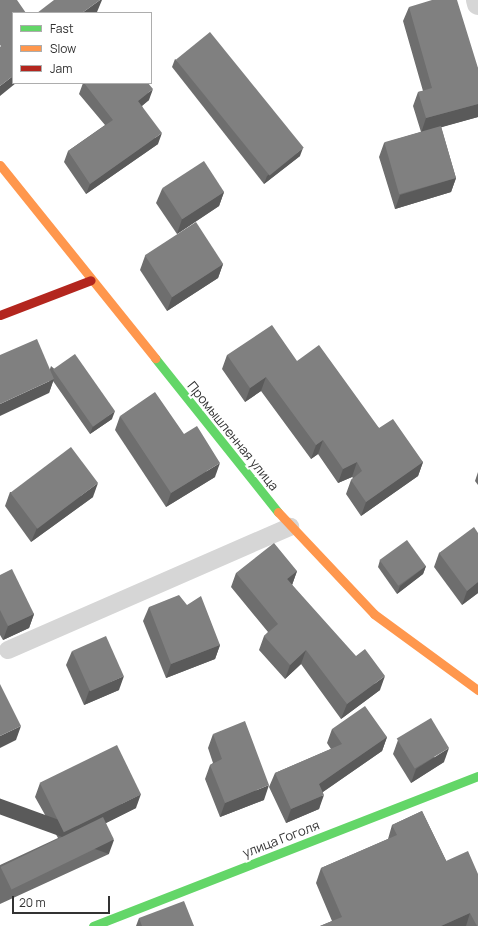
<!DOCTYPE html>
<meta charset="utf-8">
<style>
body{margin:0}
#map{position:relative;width:478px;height:926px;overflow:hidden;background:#fff;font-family:Manrope,sans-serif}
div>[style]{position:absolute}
.lane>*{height:18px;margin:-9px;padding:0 9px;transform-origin:9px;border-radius:9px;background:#d6d6d6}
.street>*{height:22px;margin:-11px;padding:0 11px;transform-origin:11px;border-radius:11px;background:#d6d6d6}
.fast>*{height:9px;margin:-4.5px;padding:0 4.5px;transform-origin:4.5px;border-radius:4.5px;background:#63d668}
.slow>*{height:9px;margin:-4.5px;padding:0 4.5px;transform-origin:4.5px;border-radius:4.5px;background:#ff974d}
.jam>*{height:9px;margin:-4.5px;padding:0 4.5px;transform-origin:4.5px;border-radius:4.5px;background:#b3261e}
.wall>*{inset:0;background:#6e6e6e}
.shaded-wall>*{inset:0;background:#5a5a5a;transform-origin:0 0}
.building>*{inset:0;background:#808080;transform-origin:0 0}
span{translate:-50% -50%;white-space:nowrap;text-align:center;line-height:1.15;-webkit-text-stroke:4px #fff;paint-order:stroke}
.street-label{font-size:13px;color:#323232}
.legend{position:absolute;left:12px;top:12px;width:140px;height:72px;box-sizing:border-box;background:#fff;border:1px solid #adadad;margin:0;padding:5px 7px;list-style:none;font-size:12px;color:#323232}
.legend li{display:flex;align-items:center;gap:8px;height:20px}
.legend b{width:20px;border:1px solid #adadad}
.scale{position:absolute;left:12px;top:896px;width:98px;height:18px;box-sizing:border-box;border:2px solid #323232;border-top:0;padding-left:5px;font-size:12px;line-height:14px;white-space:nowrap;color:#323232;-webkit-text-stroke:3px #fff;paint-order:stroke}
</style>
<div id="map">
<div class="lane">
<div style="left:8px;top:650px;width:308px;rotate:-23.6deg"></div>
</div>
<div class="street">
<div style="left:477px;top:0;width:4px;rotate:76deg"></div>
</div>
<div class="fast">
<div style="left:155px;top:358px;width:197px;rotate:51.4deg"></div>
<div style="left:93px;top:926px;width:413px;rotate:-21.3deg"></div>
</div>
<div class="slow">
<div style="left:0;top:165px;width:248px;rotate:51.2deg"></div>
<div style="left:278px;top:512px;width:140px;rotate:46.7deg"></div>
<div style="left:374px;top:614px;width:129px;rotate:36.2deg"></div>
</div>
<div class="jam">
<div style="left:0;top:315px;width:97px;rotate:-21deg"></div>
</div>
<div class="wall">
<div style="clip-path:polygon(409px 7px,478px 68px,478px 117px,441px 127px,456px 178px,451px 192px,395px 209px,379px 157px,384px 143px,421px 132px,413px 106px,418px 92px,423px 91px,403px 21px)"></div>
<div style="clip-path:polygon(175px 59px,300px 156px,264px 184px,172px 67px)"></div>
<div style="clip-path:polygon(83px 83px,148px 83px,149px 100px,142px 106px,158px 144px,86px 194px,64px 162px,68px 151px,105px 125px,79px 94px)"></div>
<div style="clip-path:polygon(162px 189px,224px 192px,219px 206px,177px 234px,156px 203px)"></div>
<div style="clip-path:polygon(145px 256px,223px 264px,218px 278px,167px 311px,140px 270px)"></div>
<div style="clip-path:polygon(227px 355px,297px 361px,379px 428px,423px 462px,418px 476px,361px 516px,346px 494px,351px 480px,353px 478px,352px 477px,338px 483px,318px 454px,311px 459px,261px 391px,245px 402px,222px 369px)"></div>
<div style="clip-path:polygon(51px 366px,112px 419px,90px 434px,53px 381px,49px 393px,50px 369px)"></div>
<div style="clip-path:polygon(120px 416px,215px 477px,166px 507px,115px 430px)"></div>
<div style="clip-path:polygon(478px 472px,478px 485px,475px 481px)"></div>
<div style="clip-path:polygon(10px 492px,93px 497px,31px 542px,5px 506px)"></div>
<div style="clip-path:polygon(478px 533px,478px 593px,462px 605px,434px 567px,439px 553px)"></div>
<div style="clip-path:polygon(380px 560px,426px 566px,423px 574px,397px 594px,378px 567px)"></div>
<div style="clip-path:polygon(297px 571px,292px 585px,380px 690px,341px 719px,301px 664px,285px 679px,259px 650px,264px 636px,268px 632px,231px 587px,236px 573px)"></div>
<div style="clip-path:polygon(0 575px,34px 614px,29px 628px,3px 640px,0 635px)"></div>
<div style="clip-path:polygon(187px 605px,220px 645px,215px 659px,166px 678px,143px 621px,149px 607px)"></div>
<div style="clip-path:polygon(72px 651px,119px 690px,84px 705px,66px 665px)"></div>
<div style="clip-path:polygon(332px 729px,387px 737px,382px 751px,323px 792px,319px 809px,286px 823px,269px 787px,275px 773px,331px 749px,327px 743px)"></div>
<div style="clip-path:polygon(213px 734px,264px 800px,220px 817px,205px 779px,210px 765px,213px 763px,208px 748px)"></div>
<div style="clip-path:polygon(398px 740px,444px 762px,411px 783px,393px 754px)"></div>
<div style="clip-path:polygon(40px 783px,136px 808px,106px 823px,109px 854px,0 904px,0 865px,58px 838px,35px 797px)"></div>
<div style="clip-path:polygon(422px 811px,478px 926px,320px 926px,332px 921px,316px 883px,321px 868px,388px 839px,392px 825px)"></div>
<div style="clip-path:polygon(139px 918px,194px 926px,136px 926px)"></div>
</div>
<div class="shaded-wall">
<div style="clip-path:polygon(100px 0,102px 0,97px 12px,96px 13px,82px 13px)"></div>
<div style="clip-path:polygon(13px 76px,13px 83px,16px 83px,0 96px,0 86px)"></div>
<div style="clip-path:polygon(153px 89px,149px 100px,134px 112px,138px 101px)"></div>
<div style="clip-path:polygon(478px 104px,478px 117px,421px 133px,426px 118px)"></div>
<div style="clip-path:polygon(162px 133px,158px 144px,86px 194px,90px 184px)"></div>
<div style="clip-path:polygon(303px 148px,300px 156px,264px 184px,267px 176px)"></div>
<div style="clip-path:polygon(456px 178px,451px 192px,395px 209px,400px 195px)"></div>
<div style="clip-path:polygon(224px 192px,219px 206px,177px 234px,182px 219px)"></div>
<div style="clip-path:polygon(223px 264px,218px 278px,167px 311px,172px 297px)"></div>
<div style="clip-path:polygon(266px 377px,261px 391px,245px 402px,250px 388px)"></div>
<div style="clip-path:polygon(54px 379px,49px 393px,0 416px,0 404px)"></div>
<div style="clip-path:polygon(115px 411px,112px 419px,90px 434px,93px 426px)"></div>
<div style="clip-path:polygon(323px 440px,318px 454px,311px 459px,316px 445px)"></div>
<div style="clip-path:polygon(357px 462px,352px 477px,338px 483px,343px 469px)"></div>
<div style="clip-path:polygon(423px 462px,418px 476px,361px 516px,366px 502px)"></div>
<div style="clip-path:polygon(220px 463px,215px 477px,166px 507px,171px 493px)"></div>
<div style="clip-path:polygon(98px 483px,93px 497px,31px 542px,37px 528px)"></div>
<div style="clip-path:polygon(426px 566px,423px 574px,397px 594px,400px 586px)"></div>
<div style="clip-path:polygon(297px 571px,292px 585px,287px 579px)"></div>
<div style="clip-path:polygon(478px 582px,478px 593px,462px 605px,467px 591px)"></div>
<div style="clip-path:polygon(34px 614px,29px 628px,3px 640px,8px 626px)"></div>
<div style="clip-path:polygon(220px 645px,215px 659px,166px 678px,171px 664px)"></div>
<div style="clip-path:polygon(306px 650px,301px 664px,285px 679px,290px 665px)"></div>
<div style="clip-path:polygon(124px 676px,119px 690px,84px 705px,89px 691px)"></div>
<div style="clip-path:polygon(385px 676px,380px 690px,341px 719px,347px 704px)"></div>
<div style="clip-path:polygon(21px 726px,16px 740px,0 748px,0 736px)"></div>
<div style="clip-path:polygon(387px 737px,382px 751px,314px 798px,319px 784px)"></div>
<div style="clip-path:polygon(449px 748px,444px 762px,411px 783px,416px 769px)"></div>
<div style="clip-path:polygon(269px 785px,264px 800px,220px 817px,225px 803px)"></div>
<div style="clip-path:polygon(141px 794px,136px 808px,62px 845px,67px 831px)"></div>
<div style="clip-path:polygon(324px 795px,319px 809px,286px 823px,291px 809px)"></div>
<div style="left:114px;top:840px;width:15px;height:125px;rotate:110deg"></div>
<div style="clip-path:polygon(470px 913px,466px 926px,441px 926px)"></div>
</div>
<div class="building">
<div style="clip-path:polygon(0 0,17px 0,26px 13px,13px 13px,13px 76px,0 86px,0 47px,1px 46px,0 45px)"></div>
<div style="clip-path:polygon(54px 0,100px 0,82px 13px,37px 13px)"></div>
<div style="clip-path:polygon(432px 0,457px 0,478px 68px,478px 104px,426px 118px,418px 92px,432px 88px,409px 7px)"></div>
<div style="left:210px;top:32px;width:149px;height:44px;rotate:51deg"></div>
<div style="clip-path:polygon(84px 83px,148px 83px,153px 89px,138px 101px,162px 133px,90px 184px,68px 151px,113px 120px)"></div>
<div style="left:441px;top:126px;width:54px;height:59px;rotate:74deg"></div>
<div style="left:204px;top:161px;width:37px;height:50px;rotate:57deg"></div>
<div style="left:196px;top:222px;width:50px;height:61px;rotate:57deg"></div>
<div style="clip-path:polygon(272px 325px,297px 361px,319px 345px,379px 428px,393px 419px,423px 462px,366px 502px,351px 480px,362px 471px,357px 462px,343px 469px,323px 440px,316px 445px,266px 377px,250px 388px,227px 355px)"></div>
<div style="clip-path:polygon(37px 339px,54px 379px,0 404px,0 355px)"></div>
<div style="left:75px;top:354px;width:70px;height:27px;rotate:55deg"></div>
<div style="clip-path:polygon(155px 392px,184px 434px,197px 426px,220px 463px,171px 493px,120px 416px)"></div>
<div style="left:71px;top:447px;width:45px;height:76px;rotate:53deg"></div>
<div style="clip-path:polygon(474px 527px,478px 533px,478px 582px,467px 591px,439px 553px)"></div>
<div style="left:407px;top:540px;width:32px;height:34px;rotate:54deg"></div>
<div style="clip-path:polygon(274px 543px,297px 571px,287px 579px,356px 656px,365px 649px,385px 676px,347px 704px,306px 650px,290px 665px,264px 636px,278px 624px,236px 573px)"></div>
<div style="clip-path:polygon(12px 569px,34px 614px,8px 626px,0 610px,0 575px)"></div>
<div style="clip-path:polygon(179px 595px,187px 605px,201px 596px,220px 645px,171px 664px,149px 607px)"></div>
<div style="left:106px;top:636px;width:44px;height:37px;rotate:66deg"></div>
<div style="clip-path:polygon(0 684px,21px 726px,0 736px)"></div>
<div style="clip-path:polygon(365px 706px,387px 737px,319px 784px,324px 795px,291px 809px,275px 773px,342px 744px,332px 729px)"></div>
<div style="left:431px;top:718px;width:35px;height:40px;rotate:59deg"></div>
<div style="clip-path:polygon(245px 721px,269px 785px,225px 803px,210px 765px,222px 759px,213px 734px)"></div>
<div style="left:117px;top:745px;width:55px;height:86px;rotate:64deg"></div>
<div style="clip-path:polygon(422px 811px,446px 861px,468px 851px,478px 874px,478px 926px,477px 926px,470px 913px,441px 926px,320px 926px,342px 917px,321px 868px,397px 835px,392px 825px)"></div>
<div style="left:103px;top:817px;width:25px;height:114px;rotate:64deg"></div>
<div style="clip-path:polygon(184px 901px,194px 926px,142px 926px,139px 918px)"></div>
</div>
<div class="street-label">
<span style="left:233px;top:436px;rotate:51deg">Промышленная улица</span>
<span style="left:281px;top:839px;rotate:-21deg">улица Гоголя</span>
</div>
<ul class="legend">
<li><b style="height:5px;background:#63d668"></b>Fast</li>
<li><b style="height:5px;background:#ff974d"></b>Slow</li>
<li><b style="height:5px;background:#b3261e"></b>Jam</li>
</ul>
<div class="scale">20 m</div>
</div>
